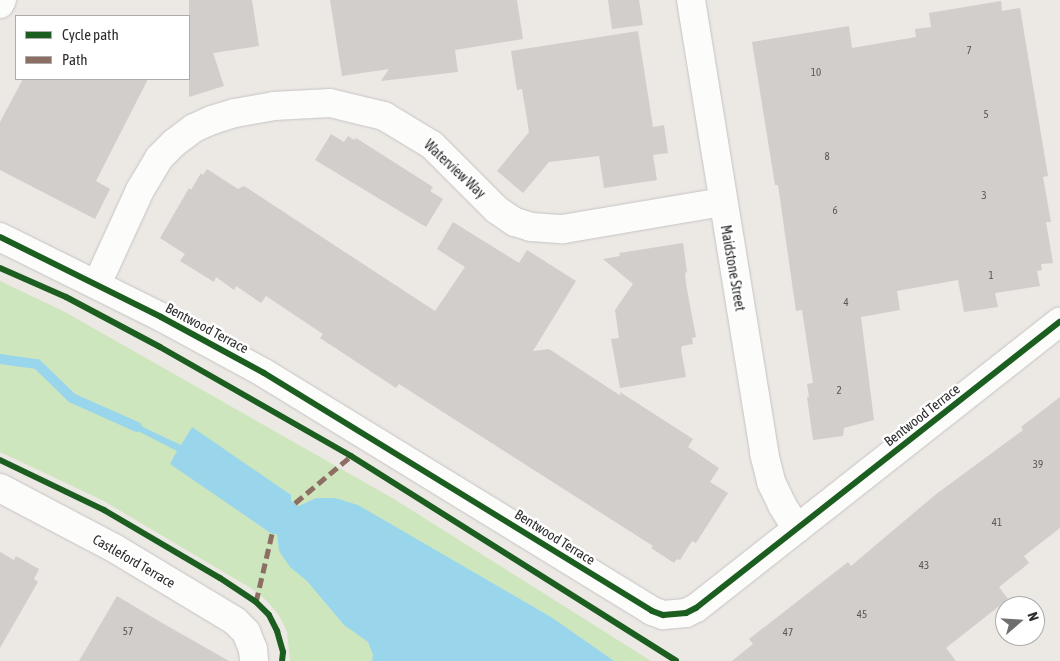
<!DOCTYPE html>
<style>
body{margin:0}
#map{position:relative;width:1060px;height:661px;overflow:hidden;background:#ece8e4;font-family:"Asap Condensed",sans-serif}
div>[style]{position:absolute}
.green>*{inset:0;background:#cee6be}
.water>*{inset:0;background:#99d6ec}
.stream>*{height:10px;margin:-5px;padding:0 5px;transform-origin:5px;border-radius:5px;background:#99d6ec}
.building>*{inset:0;background:#d1cecb}
.roads{filter:drop-shadow(0 0 1px #c5c4c5) drop-shadow(0 0 1px #c5c4c5)}
.street>*{height:28px;margin:-14px;padding:0 14px;transform-origin:14px;border-radius:14px;background:#fcfcfb}
.quiet>*{height:5px;margin-top:-2.5px;transform-origin:0;background:repeating-linear-gradient(90deg,#8d6e63 0 10px,transparent 0 15px)}
.cycleway>*{height:6px;margin:-3px;padding:0 3px;transform-origin:3px;border-radius:3px;background:#1b5e20}
span{translate:-50% -50%;white-space:nowrap;text-align:center;line-height:1.15;-webkit-text-stroke:5px #fff;paint-order:stroke}
.number-label{font-size:11px;color:#585857}
.number-label span{-webkit-text-stroke-width:0}
.street-label{font-size:14px;color:#2e2e2e}
.legend{position:absolute;left:15px;top:15px;width:175px;height:65px;box-sizing:border-box;background:#fff;border:1px solid #ababab;margin:0;padding:6px 9px;list-style:none;font-size:15px;color:#2e2e2e}
.legend li{display:flex;align-items:center;gap:10px;height:25px}
.legend b{width:25px;border:1px solid #ababab}
.north{position:absolute;left:995px;top:596px;width:50px;height:50px;box-sizing:border-box;background:#fff;border:1px solid #ababab;border-radius:50%;rotate:71deg;font-size:14px;font-weight:700;line-height:20px;text-align:center;color:#2e2e2e}
.north::after{content:'';display:block;margin:auto;width:18px;height:22px;background:#706f6e;clip-path:polygon(50% 0,100% 100%,50% 72%,0 100%)}
</style>
<div id="map">
<div class="green">
<div style="clip-path:polygon(0 281px,65px 312px,394px 499px,651px 661px,290px 661px,287px 632px,280px 617px,268px 602px,254px 590px,102px 500px,0 452px)"></div>
</div>
<div class="water">
<div style="clip-path:polygon(126px 419px,181px 445px,192px 427px,291px 495px,291px 501px,299px 506px,316px 498px,335px 498px,358px 505px,551px 617px,614px 661px,372px 661px,373px 655px,368px 642px,344px 625px,307px 581px,290px 567px,279px 551px,277px 534px,272px 534px,170px 464px,177px 451px,124px 424px)"></div>
</div>
<div class="stream">
<div style="left:0;top:359px;width:37px;rotate:8deg"></div>
<div style="left:37px;top:364px;width:49px;rotate:44.2deg"></div>
<div style="left:72px;top:398px;width:71px;rotate:24deg"></div>
</div>
<div class="building">
<div style="clip-path:polygon(189px 0,252px 0,259px 46px,213px 53px,224px 86px,189px 97px)"></div>
<div style="clip-path:polygon(330px 0,517px 0,523px 39px,455px 50px,458px 72px,381px 81px,389px 69px,342px 76px)"></div>
<div style="clip-path:polygon(608px 0,639px 0,643px 25px,612px 29px)"></div>
<div style="clip-path:polygon(1001px 1px,1002px 11px,1020px 8px,1048px 176px,1043px 177px,1051px 222px,1046px 222px,1053px 263px,1041px 264px,1042px 270px,1037px 271px,1040px 286px,995px 293px,998px 307px,964px 312px,958px 280px,897px 291px,900px 310px,861px 317px,874px 420px,844px 428px,843px 436px,813px 440px,807px 397px,809px 397px,807px 384px,813px 383px,802px 310px,796px 311px,778px 185px,775px 185px,752px 42px,849px 26px,852px 48px,916px 37px,915px 29px,931px 27px,929px 13px)"></div>
<div style="clip-path:polygon(638px 31px,653px 127px,664px 125px,668px 153px,653px 155px,657px 180px,604px 188px,599px 156px,549px 162px,523px 193px,497px 171px,529px 132px,522px 89px,517px 90px,511px 51px)"></div>
<div style="clip-path:polygon(23px 79px,148px 79px,96px 181px,110px 189px,95px 219px,0 170px,0 122px)"></div>
<div style="clip-path:polygon(331px 134px,344px 142px,348px 136px,354px 140px,356px 138px,433px 187px,430px 191px,443px 199px,426px 227px,315px 160px)"></div>
<div style="clip-path:polygon(207px 169px,238px 189px,244px 186px,435px 311px,465px 267px,437px 249px,453px 222px,519px 263px,527px 250px,576px 281px,533px 351px,549px 349px,621px 396px,620px 392px,693px 439px,688px 447px,719px 468px,710px 482px,728px 493px,696px 543px,692px 541px,680px 560px,677px 559px,674px 563px,651px 548px,653px 546px,399px 384px,396px 388px,320px 338px,323px 334px,266px 296px,261px 303px,236px 286px,234px 290px,216px 277px,214px 282px,180px 261px,185px 254px,160px 238px,189px 188px,191px 190px,201px 173px,203px 175px)"></div>
<div style="clip-path:polygon(683px 243px,687px 272px,685px 273px,686px 284px,696px 337px,692px 338px,693px 344px,682px 346px,681px 349px,686px 377px,620px 388px,611px 339px,619px 338px,615px 310px,633px 284px,603px 259px,620px 256px,619px 253px)"></div>
<div style="clip-path:polygon(1060px 397px,1060px 528px,1024px 556px,1029px 563px,999px 587px,1008px 599px,946px 648px,956px 661px,732px 661px,753px 644px,749px 639px,848px 562px,851px 566px,935px 495px,1023px 430px,1021px 427px)"></div>
<div style="clip-path:polygon(0 552px,14px 560px,16px 556px,39px 569px,34px 579px,38px 582px,0 648px)"></div>
<div style="clip-path:polygon(117px 596px,157px 620px,229px 661px,79px 661px)"></div>
</div>
<div class="roads">
<div class="street">
<div style="left:691px;top:0;width:459px;rotate:80.8deg"></div>
<div style="left:764px;top:453px;width:30px;rotate:76deg"></div>
<div style="left:771px;top:482px;width:25px;rotate:64deg"></div>
<div style="left:782px;top:505px;width:28px;rotate:58deg"></div>
<div style="left:0;top:4px;width:4px;rotate:-63deg"></div>
<div style="left:0;top:237px;width:180px;rotate:26.4deg"></div>
<div style="left:161px;top:317px;width:117px;rotate:28.5deg"></div>
<div style="left:264px;top:373px;width:455px;rotate:31.5deg"></div>
<div style="left:652px;top:611px;width:12px;rotate:20deg"></div>
<div style="left:663px;top:615px;width:23px;rotate:-5deg"></div>
<div style="left:686px;top:613px;width:11px;rotate:-27deg"></div>
<div style="left:696px;top:608px;width:463px;rotate:-38.2deg"></div>
<div style="left:97px;top:284px;width:103px;rotate:-65.4deg"></div>
<div style="left:140px;top:190px;width:37px;rotate:-59deg"></div>
<div style="left:159px;top:158px;width:21px;rotate:-45deg"></div>
<div style="left:174px;top:143px;width:25px;rotate:-37deg"></div>
<div style="left:194px;top:128px;width:20px;rotate:-24deg"></div>
<div style="left:212px;top:120px;width:24px;rotate:-17deg"></div>
<div style="left:235px;top:113px;width:40px;rotate:-10deg"></div>
<div style="left:274px;top:106px;width:56px;rotate:-3.1deg"></div>
<div style="left:330px;top:103px;width:56px;rotate:13.5deg"></div>
<div style="left:384px;top:116px;width:56px;rotate:31.1deg"></div>
<div style="left:432px;top:145px;width:92px;rotate:45deg"></div>
<div style="left:497px;top:210px;width:22px;rotate:34deg"></div>
<div style="left:515px;top:222px;width:17px;rotate:17deg"></div>
<div style="left:531px;top:227px;width:32px;rotate:4deg"></div>
<div style="left:563px;top:229px;width:161px;rotate:-9.6deg"></div>
<div style="left:0;top:488px;width:129px;rotate:27.8deg"></div>
<div style="left:114px;top:548px;width:141px;rotate:31.1deg"></div>
<div style="left:235px;top:621px;width:16px;rotate:45deg"></div>
<div style="left:246px;top:632px;width:18px;rotate:68deg"></div>
<div style="left:253px;top:649px;width:12px;rotate:85deg"></div>
</div>
</div>
<div class="quiet">
<div style="left:295px;top:503px;width:73px;rotate:-40deg"></div>
<div style="left:256px;top:602px;width:70px;rotate:-76.8deg"></div>
</div>
<div class="cycleway">
<div style="left:0;top:237px;width:180px;rotate:26.4deg"></div>
<div style="left:161px;top:317px;width:117px;rotate:28.5deg"></div>
<div style="left:264px;top:373px;width:455px;rotate:31.5deg"></div>
<div style="left:652px;top:611px;width:12px;rotate:20deg"></div>
<div style="left:663px;top:615px;width:23px;rotate:-5deg"></div>
<div style="left:686px;top:613px;width:11px;rotate:-27deg"></div>
<div style="left:696px;top:608px;width:463px;rotate:-38.2deg"></div>
<div style="left:0;top:268px;width:72px;rotate:23.7deg"></div>
<div style="left:66px;top:297px;width:106px;rotate:28deg"></div>
<div style="left:160px;top:347px;width:220px;rotate:29.7deg"></div>
<div style="left:351px;top:456px;width:384px;rotate:32.2deg"></div>
<div style="left:0;top:460px;width:115px;rotate:25.7deg"></div>
<div style="left:104px;top:510px;width:134px;rotate:30.4deg"></div>
<div style="left:220px;top:578px;width:43px;rotate:33.7deg"></div>
<div style="left:256px;top:602px;width:18px;rotate:45deg"></div>
<div style="left:269px;top:615px;width:18px;rotate:63deg"></div>
<div style="left:277px;top:631px;width:22px;rotate:74deg"></div>
<div style="left:283px;top:652px;width:9px;rotate:96deg"></div>
</div>
<div class="number-label">
<span style="left:969px;top:50px">7</span>
<span style="left:816px;top:72px">10</span>
<span style="left:986px;top:114px">5</span>
<span style="left:827px;top:156px">8</span>
<span style="left:984px;top:195px">3</span>
<span style="left:835px;top:210px">6</span>
<span style="left:991px;top:275px">1</span>
<span style="left:846px;top:302px">4</span>
<span style="left:839px;top:390px">2</span>
<span style="left:1038px;top:464px">39</span>
<span style="left:997px;top:522px">41</span>
<span style="left:924px;top:565px">43</span>
<span style="left:862px;top:614px">45</span>
<span style="left:128px;top:631px">57</span>
<span style="left:788px;top:632px">47</span>
</div>
<div class="street-label">
<span style="left:455px;top:169px;rotate:43deg">Waterview Way</span>
<span style="left:733px;top:268px;rotate:80deg">Maidstone Street</span>
<span style="left:207px;top:328px;rotate:28deg">Bentwood Terrace</span>
<span style="left:922px;top:415px;rotate:-38deg">Bentwood Terrace</span>
<span style="left:555px;top:537px;rotate:32deg">Bentwood Terrace</span>
<span style="left:134px;top:561px;rotate:30deg">Castleford Terrace</span>
</div>
<ul class="legend">
<li><b style="height:6px;background:#1b5e20"></b>Cycle path</li>
<li><b style="height:6px;background:#8d6e63"></b>Path</li>
</ul>
<div class="north">N</div>
</div>
